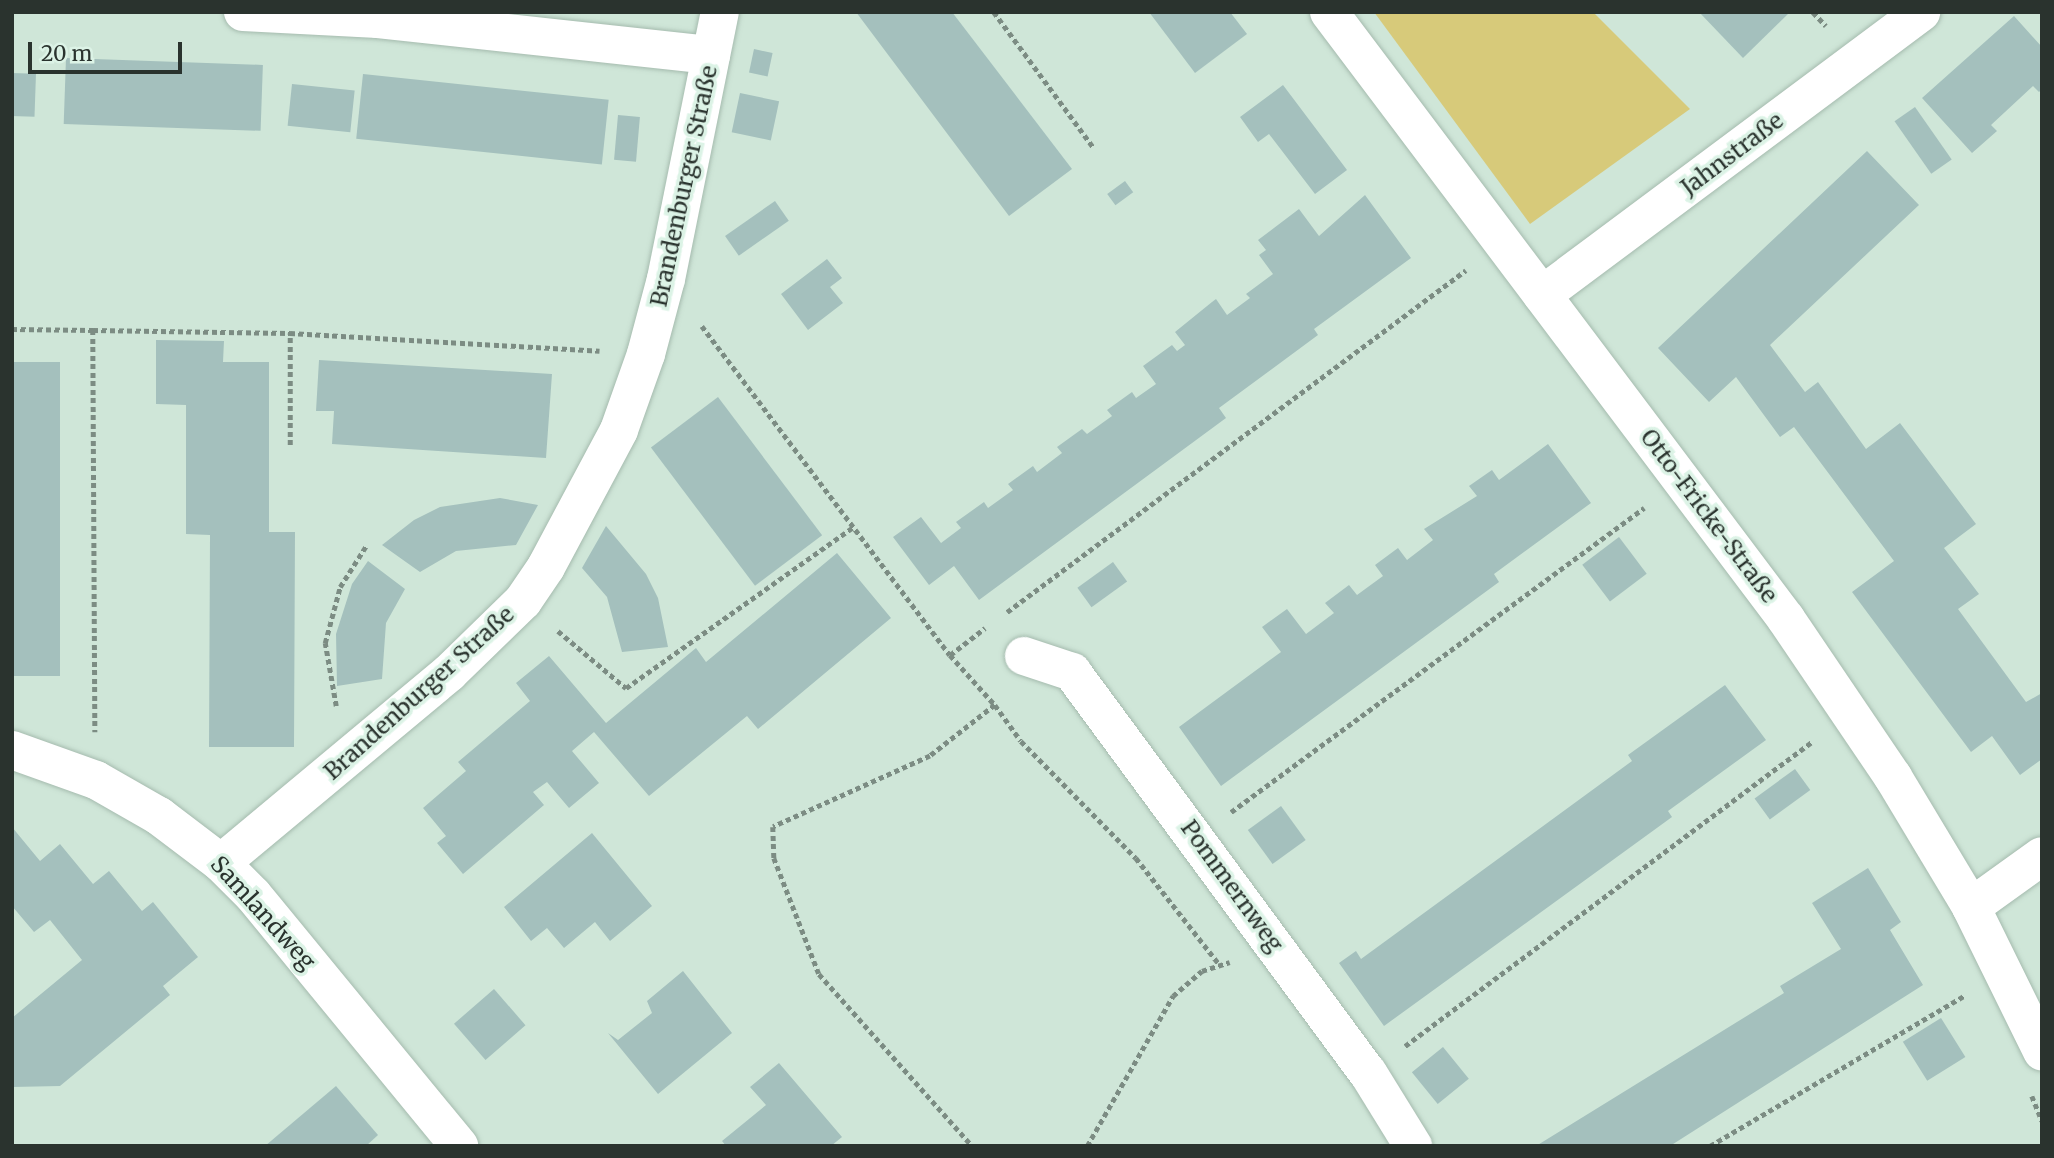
<!DOCTYPE html>
<meta charset="utf-8">
<style>
body{margin:0}
#map{position:relative;width:2054px;height:1158px;overflow:hidden;background:#cfe6d8;font-family:Merriweather,serif}
div>[style]{position:absolute}
.green>*{inset:0;background:#d7ca7a}
.building>*{inset:0;background:#a4c0bd;transform-origin:0 0}
.path>*{height:4.5px;margin-top:-2.25px;transform-origin:0;background:repeating-linear-gradient(90deg,#7c8c83 0 5px,transparent 0 8.5px)}
.roads{filter:drop-shadow(0 0 2px #a5bbae) drop-shadow(0 0 2px #a5bbae)}
.minor>*{height:38px;margin:-19px;padding:0 19px;transform-origin:19px;border-radius:19px;background:#fff}
span{translate:-50% -50%;white-space:nowrap;text-align:center;line-height:1.15;-webkit-text-stroke:7px #dcf3e6;paint-order:stroke}
.street-label{font-size:23px;color:#2a332e}
.frame{position:absolute;inset:0;border:14px solid #2a332e;pointer-events:none}
.scale{position:absolute;left:28px;top:42px;width:154px;height:32px;box-sizing:border-box;border:4px solid #2a332e;border-top:0;padding-left:9px;font-size:21px;line-height:24px;white-space:nowrap;color:#2a332e;-webkit-text-stroke:5px #dcf3e6;paint-order:stroke}
</style>
<div id="map">
<div class="green">
<div style="clip-path:polygon(1374px 12px,1593px 12px,1690px 109px,1530px 224px)"></div>
</div>
<div class="building">
<div style="clip-path:polygon(856px 12px,952px 12px,1072px 169px,1009px 216px)"></div>
<div style="clip-path:polygon(1149px 12px,1230px 12px,1247px 34px,1195px 73px)"></div>
<div style="clip-path:polygon(1699px 12px,1790px 12px,1743px 58px)"></div>
<div style="clip-path:polygon(2014px 16px,2042px 47px,2042px 89px,2039px 92px,2033px 86px,1991px 125px,1997px 131px,1972px 153px,1922px 98px)"></div>
<div style="left:754px;top:49px;width:19px;height:24px;rotate:12deg"></div>
<div style="left:66px;top:58px;width:197px;height:66px;rotate:2deg"></div>
<div style="left:12px;top:73px;width:24px;height:43px;rotate:2deg"></div>
<div style="left:363px;top:74px;width:247px;height:65px;rotate:6deg"></div>
<div style="left:292px;top:84px;width:63px;height:42px;rotate:6deg"></div>
<div style="clip-path:polygon(1283px 85px,1347px 170px,1315px 194px,1269px 134px,1258px 142px,1240px 117px)"></div>
<div style="left:740px;top:93px;width:40px;height:40px;rotate:12deg"></div>
<div style="left:1915px;top:107px;width:64px;height:25px;rotate:55deg"></div>
<div style="left:618px;top:115px;width:22px;height:45px;rotate:5deg"></div>
<div style="clip-path:polygon(1867px 151px,1919px 205px,1770px 345px,1805px 392px,1818px 382px,1866px 449px,1900px 423px,1976px 524px,1944px 548px,1979px 594px,1958px 609px,2026px 702px,2042px 693px,2042px 759px,2020px 775px,1992px 736px,1971px 752px,1852px 592px,1894px 561px,1794px 427px,1780px 437px,1736px 377px,1709px 402px,1658px 348px)"></div>
<div style="left:1125px;top:181px;width:14px;height:22px;rotate:54deg"></div>
<div style="clip-path:polygon(1365px 195px,1411px 258px,1314px 329px,1318px 335px,1219px 408px,1226px 418px,979px 600px,954px 566px,929px 585px,893px 537px,921px 517px,941px 543px,961px 528px,956px 522px,984px 502px,988px 508px,1013px 490px,1008px 484px,1033px 466px,1037px 472px,1062px 453px,1057px 447px,1082px 429px,1087px 434px,1112px 416px,1107px 410px,1132px 392px,1136px 398px,1156px 384px,1143px 366px,1172px 345px,1177px 351px,1185px 345px,1175px 332px,1212px 302px,1216px 299px,1227px 315px,1250px 298px,1246px 294px,1273px 274px,1259px 255px,1266px 250px,1258px 240px,1299px 209px,1319px 236px)"></div>
<div style="left:775px;top:201px;width:24px;height:61px;rotate:55deg"></div>
<div style="clip-path:polygon(827px 259px,842px 278px,830px 287px,843px 303px,808px 330px,781px 294px)"></div>
<div style="clip-path:polygon(156px 340px,224px 341px,223px 362px,269px 362px,269px 532px,295px 532px,294px 747px,209px 747px,210px 535px,186px 534px,186px 405px,156px 404px)"></div>
<div style="clip-path:polygon(319px 360px,552px 374px,546px 458px,332px 444px,334px 411px,316px 411px)"></div>
<div style="left:12px;top:362px;width:48px;height:314px"></div>
<div style="left:718px;top:397px;width:173px;height:84px;rotate:53deg"></div>
<div style="clip-path:polygon(1548px 444px,1591px 503px,1494px 574px,1499px 582px,1221px 786px,1179px 727px,1281px 652px,1262px 627px,1287px 609px,1306px 634px,1334px 613px,1325px 603px,1349px 585px,1357px 595px,1383px 576px,1375px 565px,1398px 548px,1407px 560px,1433px 540px,1424px 529px,1477px 496px,1469px 486px,1492px 470px,1499px 480px)"></div>
<div style="clip-path:polygon(500px 498px,538px 505px,516px 545px,456px 551px,420px 572px,382px 545px,414px 520px,440px 507px)"></div>
<div style="clip-path:polygon(606px 526px,646px 574px,658px 598px,668px 647px,622px 652px,607px 597px,582px 568px)"></div>
<div style="left:1619px;top:537px;width:46px;height:46px;rotate:53deg"></div>
<div style="clip-path:polygon(837px 553px,891px 618px,758px 729px,747px 716px,649px 796px,594px 732px,572px 751px,599px 783px,569px 808px,547px 782px,533px 792px,544px 805px,463px 874px,437px 843px,446px 836px,423px 808px,466px 771px,458px 762px,530px 701px,516px 683px,549px 656px,606px 723px,696px 648px,706px 662px)"></div>
<div style="clip-path:polygon(368px 561px,405px 589px,386px 623px,382px 679px,337px 686px,336px 634px,352px 584px)"></div>
<div style="left:1113px;top:562px;width:24px;height:44px;rotate:54deg"></div>
<div style="clip-path:polygon(1725px 685px,1766px 740px,1668px 811px,1672px 817px,1384px 1026px,1339px 963px,1356px 951px,1361px 959px,1632px 761px,1628px 755px)"></div>
<div style="left:1795px;top:769px;width:26px;height:50px;rotate:54deg"></div>
<div style="left:1281px;top:806px;width:42px;height:41px;rotate:54deg"></div>
<div style="clip-path:polygon(12px 827px,40px 861px,60px 844px,93px 884px,109px 871px,142px 911px,153px 902px,198px 957px,163px 986px,170px 995px,60px 1086px,12px 1087px,12px 1018px,82px 960px,50px 920px,34px 932px,12px 906px)"></div>
<div style="clip-path:polygon(592px 833px,652px 906px,610px 941px,595px 922px,564px 948px,547px 928px,531px 941px,504px 907px)"></div>
<div style="clip-path:polygon(1868px 868px,1901px 922px,1890px 930px,1923px 985px,1670px 1146px,1536px 1146px,1784px 993px,1780px 986px,1841px 949px,1812px 903px)"></div>
<div style="clip-path:polygon(683px 971px,732px 1033px,658px 1094px,608px 1033px,618px 1040px,652px 1013px,647px 1001px)"></div>
<div style="left:494px;top:989px;width:48px;height:53px;rotate:49deg"></div>
<div style="left:1941px;top:1018px;width:46px;height:45px;rotate:58deg"></div>
<div style="left:1443px;top:1047px;width:41px;height:40px;rotate:51deg"></div>
<div style="clip-path:polygon(779px 1063px,842px 1137px,831px 1146px,726px 1146px,722px 1141px,766px 1105px,750px 1087px)"></div>
<div style="clip-path:polygon(336px 1086px,378px 1135px,366px 1146px,265px 1146px)"></div>
</div>
<div class="path">
<div style="left:994px;top:12px;width:167px;rotate:53.7deg"></div>
<div style="left:1813px;top:12px;width:19px;rotate:47deg"></div>
<div style="left:702px;top:326px;width:412px;rotate:53deg"></div>
<div style="left:950px;top:655px;width:44px;rotate:-37.6deg"></div>
<div style="left:12px;top:329px;width:81px;rotate:0.7deg"></div>
<div style="left:93px;top:330px;width:402px;rotate:89.7deg"></div>
<div style="left:93px;top:330px;width:197px;rotate:0.9deg"></div>
<div style="left:290px;top:333px;width:310px;rotate:3.3deg"></div>
<div style="left:290px;top:445px;width:112px;rotate:-90deg"></div>
<div style="left:1007px;top:612px;width:572px;rotate:-36.69deg"></div>
<div style="left:558px;top:631px;width:89px;rotate:40deg"></div>
<div style="left:626px;top:688px;width:278px;rotate:-35.3deg"></div>
<div style="left:950px;top:655px;width:67px;rotate:48deg"></div>
<div style="left:995px;top:705px;width:83px;rotate:141.9deg"></div>
<div style="left:930px;top:756px;width:172px;rotate:155.7deg"></div>
<div style="left:773px;top:827px;width:31px;rotate:88deg"></div>
<div style="left:774px;top:858px;width:124px;rotate:68.8deg"></div>
<div style="left:819px;top:974px;width:230px;rotate:48.3deg"></div>
<div style="left:995px;top:705px;width:44px;rotate:54.2deg"></div>
<div style="left:1021px;top:741px;width:164px;rotate:45.5deg"></div>
<div style="left:1136px;top:858px;width:136px;rotate:51.9deg"></div>
<div style="left:336px;top:706px;width:64px;rotate:-99.9deg"></div>
<div style="left:325px;top:643px;width:58px;rotate:-75deg"></div>
<div style="left:340px;top:587px;width:49px;rotate:-57.6deg"></div>
<div style="left:1231px;top:812px;width:513px;rotate:-36.36deg"></div>
<div style="left:1405px;top:1046px;width:509px;rotate:-36.78deg"></div>
<div style="left:2032px;top:1096px;width:27px;rotate:68deg"></div>
<div style="left:1087px;top:1146px;width:173px;rotate:-60.2deg"></div>
<div style="left:1173px;top:996px;width:38px;rotate:-41deg"></div>
<div style="left:1202px;top:971px;width:29px;rotate:-18deg"></div>
<div style="left:1710px;top:1146px;width:296px;rotate:-30.6deg"></div>
</div>
<div class="roads">
<div class="minor">
<div style="left:243px;top:12px;width:135px;rotate:3deg"></div>
<div style="left:378px;top:19px;width:335px;rotate:6.2deg"></div>
<div style="left:1329px;top:12px;width:760px;rotate:53.02deg"></div>
<div style="left:1786px;top:619px;width:191px;rotate:55.9deg"></div>
<div style="left:1893px;top:777px;width:152px;rotate:59deg"></div>
<div style="left:1971px;top:907px;width:161px;rotate:63.8deg"></div>
<div style="left:1542px;top:295px;width:473px;rotate:-36.7deg"></div>
<div style="left:1024px;top:656px;width:51px;rotate:18.4deg"></div>
<div style="left:1072px;top:672px;width:498px;rotate:53.6deg"></div>
<div style="left:1368px;top:1073px;width:86px;rotate:58.3deg"></div>
<div style="left:12px;top:750px;width:89px;rotate:19.7deg"></div>
<div style="left:96px;top:780px;width:73px;rotate:29.7deg"></div>
<div style="left:159px;top:816px;width:78px;rotate:37.2deg"></div>
<div style="left:221px;top:863px;width:45px;rotate:45deg"></div>
<div style="left:253px;top:895px;width:325px;rotate:50.6deg"></div>
<div style="left:221px;top:863px;width:297px;rotate:-39.8deg"></div>
<div style="left:449px;top:673px;width:103px;rotate:-44.2deg"></div>
<div style="left:523px;top:601px;width:41px;rotate:-55.9deg"></div>
<div style="left:546px;top:567px;width:155px;rotate:-61.9deg"></div>
<div style="left:619px;top:430px;width:81px;rotate:-70.4deg"></div>
<div style="left:646px;top:354px;width:78px;rotate:-75.1deg"></div>
<div style="left:666px;top:279px;width:272px;rotate:-78.6deg"></div>
<div style="left:1971px;top:907px;width:87px;rotate:-35.7deg"></div>
</div>
</div>
<div class="street-label">
<span style="left:1732px;top:154px;rotate:-37deg">Jahnstraße</span>
<span style="left:684px;top:186px;rotate:-78deg">Brandenburger Straße</span>
<span style="left:1709px;top:516px;rotate:53deg">Otto-Fricke-Straße</span>
<span style="left:419px;top:693px;rotate:-42deg">Brandenburger Straße</span>
<span style="left:1232px;top:886px;rotate:54deg">Pommernweg</span>
<span style="left:263px;top:913px;rotate:48deg">Samlandweg</span>
</div>
<div class="frame"></div>
<div class="scale">20 m</div>
</div>
